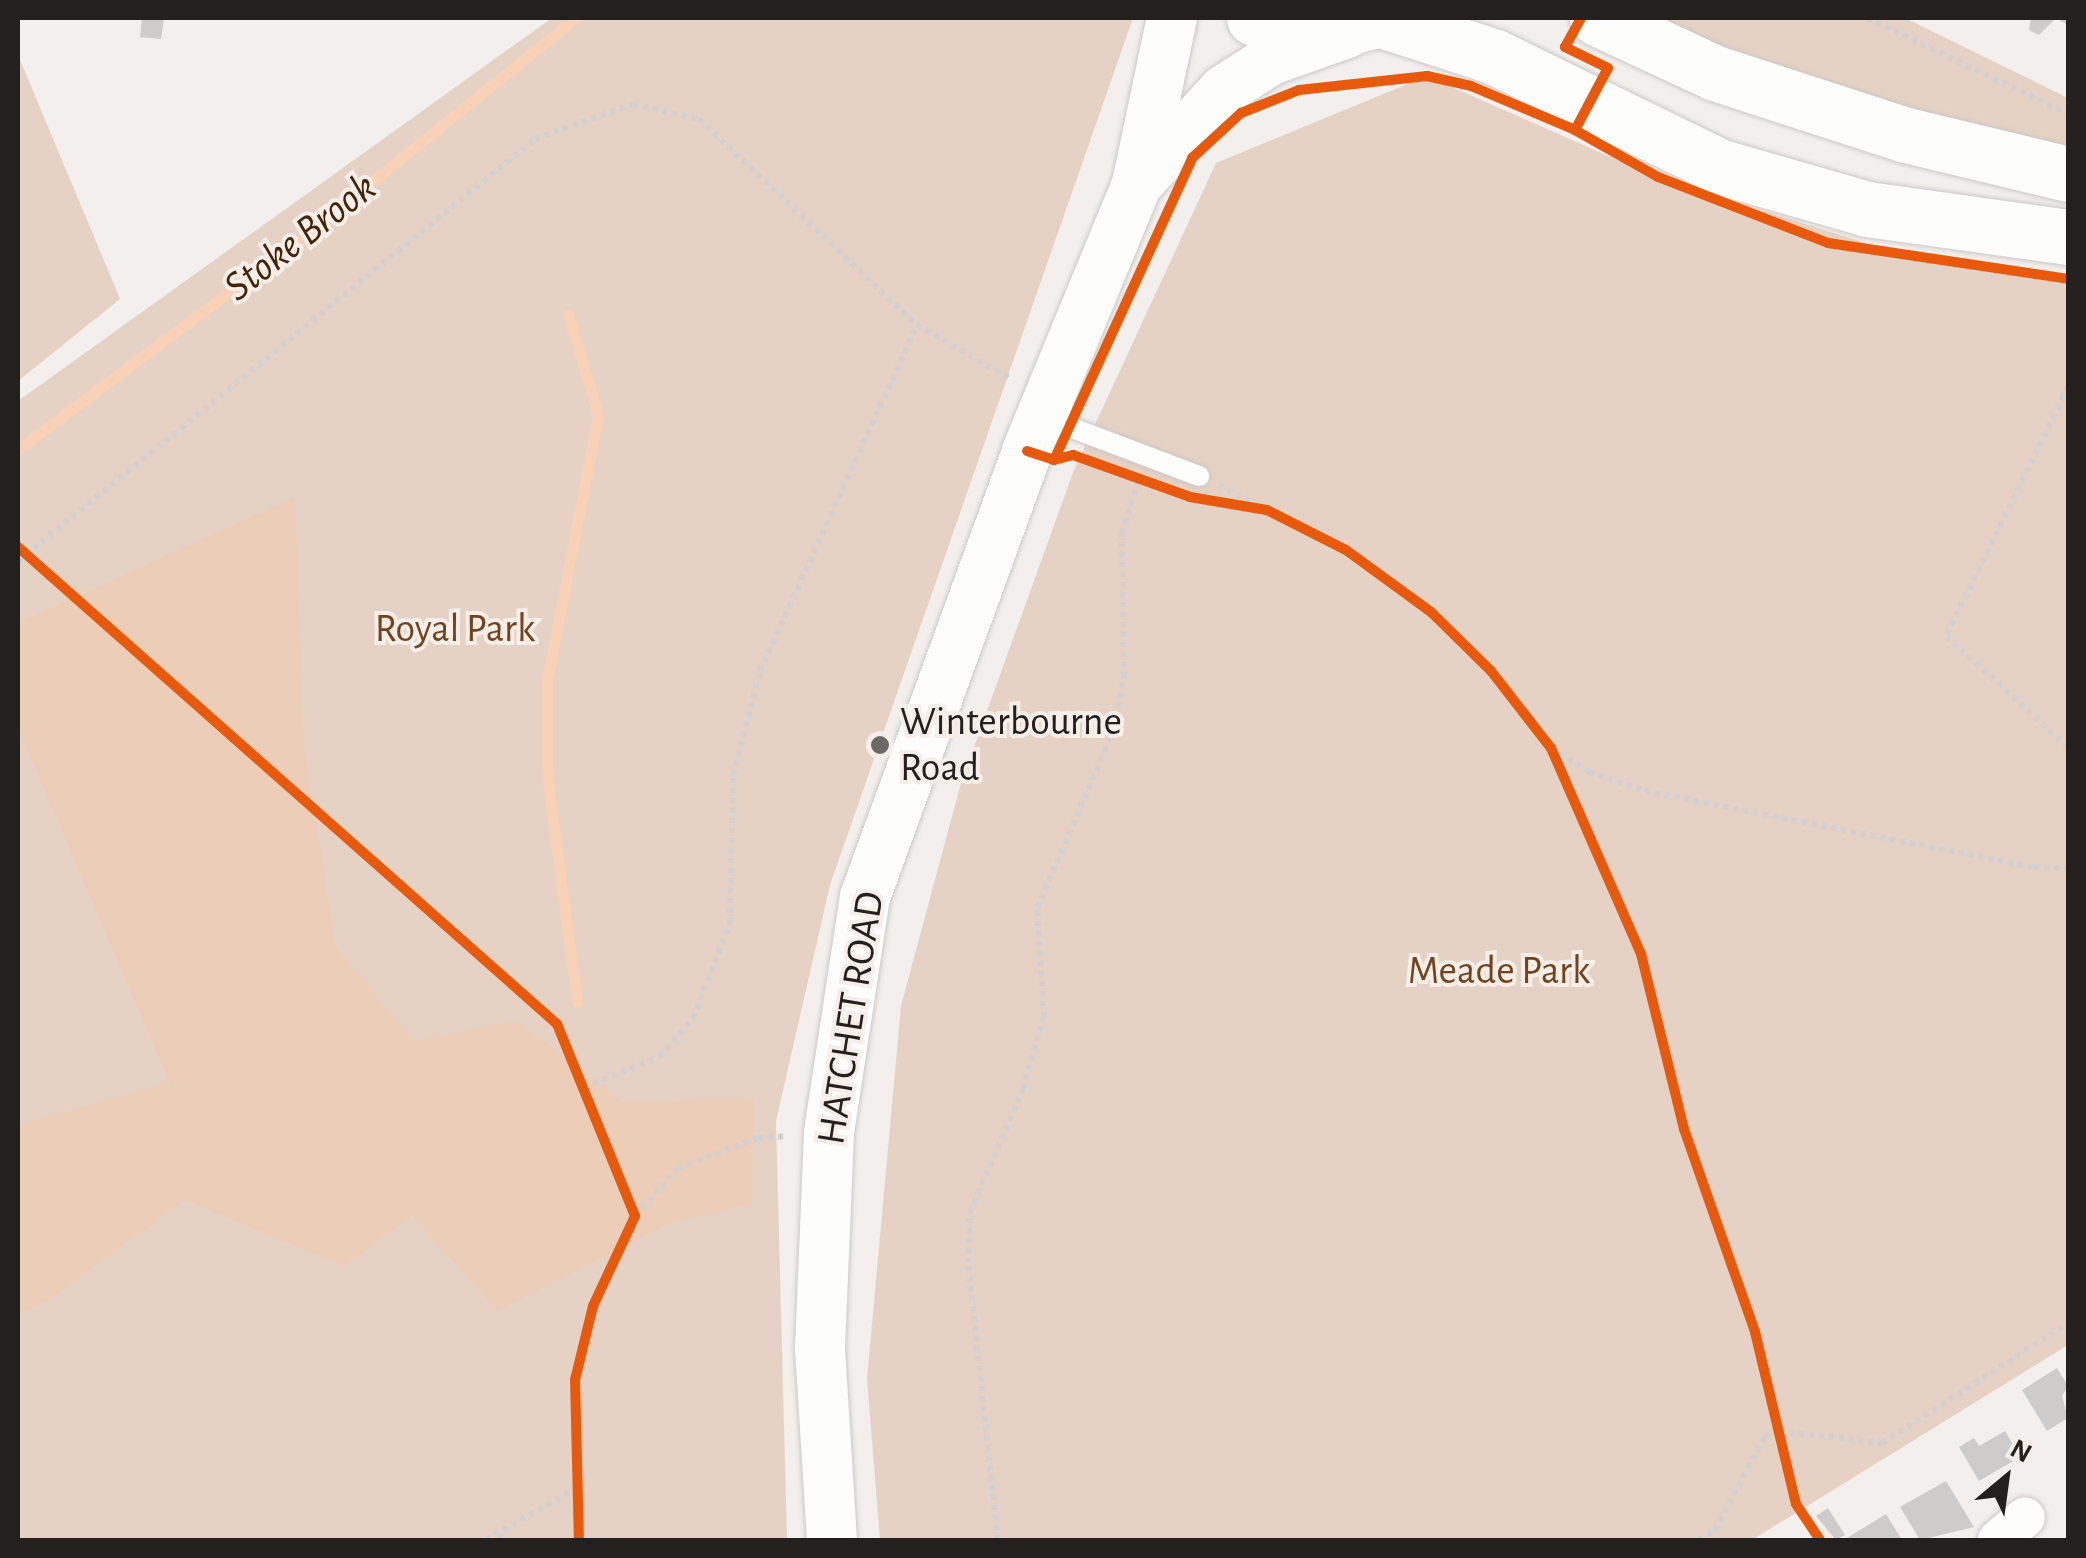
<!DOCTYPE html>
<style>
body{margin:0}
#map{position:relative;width:2086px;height:1558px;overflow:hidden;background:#f2efec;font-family:"Alegreya Sans",sans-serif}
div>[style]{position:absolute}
.green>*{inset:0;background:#e6d2c4}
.forest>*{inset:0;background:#eccdb8}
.stream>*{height:11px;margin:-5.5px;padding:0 5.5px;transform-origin:5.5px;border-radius:5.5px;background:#f8d1b6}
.building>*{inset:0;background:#ceccca}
.path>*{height:6px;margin-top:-3px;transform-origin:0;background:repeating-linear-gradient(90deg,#d2d0d0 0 5px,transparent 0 10px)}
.roads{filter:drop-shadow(0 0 2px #cbc8c7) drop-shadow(0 0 2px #cbc8c7)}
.service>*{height:20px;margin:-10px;padding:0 10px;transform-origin:10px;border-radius:10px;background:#fdfdfc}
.minor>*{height:40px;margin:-20px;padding:0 20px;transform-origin:20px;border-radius:20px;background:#fdfdfc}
.tertiary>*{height:50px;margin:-25px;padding:0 25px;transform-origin:25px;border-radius:25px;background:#fdfdfc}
.secondary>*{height:55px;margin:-27.5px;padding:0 27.5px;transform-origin:27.5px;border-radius:27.5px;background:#fdfdfc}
.cycleway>*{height:10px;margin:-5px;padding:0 5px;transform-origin:5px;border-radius:5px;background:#e8590c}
.dots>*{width:28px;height:28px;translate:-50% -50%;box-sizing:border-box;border:5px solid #f5eee9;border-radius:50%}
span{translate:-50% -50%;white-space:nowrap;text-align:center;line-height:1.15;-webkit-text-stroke:8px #f5eee9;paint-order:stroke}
.park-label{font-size:40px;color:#74421b}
.poi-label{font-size:40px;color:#23201e}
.left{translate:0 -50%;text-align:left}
.street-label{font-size:40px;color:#23201e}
.water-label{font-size:42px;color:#452306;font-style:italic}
.frame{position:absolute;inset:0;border:20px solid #23201e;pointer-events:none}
.north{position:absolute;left:1956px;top:1428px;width:100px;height:100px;-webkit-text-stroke:8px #f5eee9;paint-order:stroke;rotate:29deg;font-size:28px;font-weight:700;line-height:40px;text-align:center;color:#23201e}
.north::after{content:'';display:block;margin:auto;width:35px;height:45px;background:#23201e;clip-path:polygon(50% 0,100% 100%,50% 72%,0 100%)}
</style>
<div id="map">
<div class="green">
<div style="clip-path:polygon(552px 18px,1133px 18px,830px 885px,776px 1121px,787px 1540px,18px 1540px,18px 401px)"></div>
<div style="clip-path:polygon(1648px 18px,1905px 18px,2068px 98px,2068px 155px,1784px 75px)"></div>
<div style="clip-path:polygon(18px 55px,120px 299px,18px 381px)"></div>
<div style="clip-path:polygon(1427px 76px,1658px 178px,1898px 253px,2068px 280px,2068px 1345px,1752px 1540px,880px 1540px,867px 1379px,901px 1006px,961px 783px,1074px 470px,1216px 163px)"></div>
</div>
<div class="forest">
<div style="clip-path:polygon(295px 497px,304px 746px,336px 947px,414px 1041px,517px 1021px,624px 1103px,753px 1099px,752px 1204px,675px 1221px,497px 1311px,412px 1216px,344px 1266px,185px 1200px,47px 1301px,18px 1315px,18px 1125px,170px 1083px,18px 728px,18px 623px)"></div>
</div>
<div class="stream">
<div style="left:568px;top:314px;width:105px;rotate:73.5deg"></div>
<div style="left:598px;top:415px;width:270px;rotate:100.9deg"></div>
<div style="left:547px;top:680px;width:96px;rotate:90deg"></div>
<div style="left:547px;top:776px;width:228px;rotate:82.4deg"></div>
<div style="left:18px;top:449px;width:354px;rotate:-36.6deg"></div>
<div style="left:302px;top:238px;width:351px;rotate:-38.8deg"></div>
</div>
<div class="building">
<div style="clip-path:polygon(142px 18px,164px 18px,161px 39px,140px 37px)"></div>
<div style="clip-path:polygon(2031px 18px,2068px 18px,2068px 25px,2056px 18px,2039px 35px,2029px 30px)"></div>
<div style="clip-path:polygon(2057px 1368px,2068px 1386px,2062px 1396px,2068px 1418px,2047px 1431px,2022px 1390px)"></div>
<div style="clip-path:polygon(2005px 1431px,2020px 1457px,1979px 1481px,1959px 1447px,1974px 1438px,1979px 1446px)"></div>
<div style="clip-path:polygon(1946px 1481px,1974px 1527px,1920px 1540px,1900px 1507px)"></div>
<div style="clip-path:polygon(1828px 1508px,1845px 1535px,1836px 1540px,1816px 1516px)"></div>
<div style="clip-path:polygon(1886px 1514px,1902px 1540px,1849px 1540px,1847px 1538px)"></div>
</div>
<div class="path">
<div style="left:1867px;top:18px;width:223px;rotate:25.5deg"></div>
<div style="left:2068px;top:387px;width:277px;rotate:116.1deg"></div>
<div style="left:1946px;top:636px;width:165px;rotate:42.3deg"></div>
<div style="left:1219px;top:485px;width:54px;rotate:27.5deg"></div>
<div style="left:18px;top:561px;width:667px;rotate:-39.22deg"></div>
<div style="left:535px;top:139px;width:104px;rotate:-19.7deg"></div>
<div style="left:633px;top:104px;width:68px;rotate:12.8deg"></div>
<div style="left:699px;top:119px;width:300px;rotate:43.4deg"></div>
<div style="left:917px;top:325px;width:108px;rotate:29.9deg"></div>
<div style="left:1551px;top:748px;width:45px;rotate:32.3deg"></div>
<div style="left:1589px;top:772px;width:59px;rotate:18.7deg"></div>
<div style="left:1645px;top:791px;width:396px;rotate:11.1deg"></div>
<div style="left:2034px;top:867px;width:34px;rotate:2deg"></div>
<div style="left:584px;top:1087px;width:82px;rotate:-21.5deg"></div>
<div style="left:660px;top:1057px;width:51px;rotate:-49.8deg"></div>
<div style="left:693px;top:1018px;width:102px;rotate:-68.7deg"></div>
<div style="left:730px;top:923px;width:148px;rotate:-88.8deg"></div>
<div style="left:733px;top:775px;width:107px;rotate:-75.4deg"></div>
<div style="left:760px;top:671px;width:380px;rotate:-65.6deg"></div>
<div style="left:635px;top:1216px;width:64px;rotate:-48.1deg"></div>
<div style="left:678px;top:1168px;width:85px;rotate:-20.6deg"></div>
<div style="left:758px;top:1138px;width:29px;rotate:-4deg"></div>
<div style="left:499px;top:1535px;width:11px;rotate:27deg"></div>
<div style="left:486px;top:1540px;width:103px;rotate:-29.8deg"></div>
<div style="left:998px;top:1540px;width:279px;rotate:-96.2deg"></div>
<div style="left:968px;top:1263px;width:51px;rotate:-87.8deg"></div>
<div style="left:970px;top:1212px;width:134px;rotate:-66.7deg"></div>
<div style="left:1023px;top:1089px;width:76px;rotate:-74deg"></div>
<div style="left:1044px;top:1016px;width:108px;rotate:-93.7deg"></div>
<div style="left:1037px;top:908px;width:197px;rotate:-66.7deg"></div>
<div style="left:1115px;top:727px;width:51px;rotate:-79.8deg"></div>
<div style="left:1124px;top:677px;width:144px;rotate:-90.8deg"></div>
<div style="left:1122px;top:533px;width:57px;rotate:-72.5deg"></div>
<div style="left:1699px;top:1540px;width:19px;rotate:-32deg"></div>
<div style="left:1715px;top:1530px;width:105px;rotate:-62.2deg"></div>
<div style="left:1764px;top:1437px;width:16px;rotate:-22deg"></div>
<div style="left:1779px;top:1431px;width:104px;rotate:6.6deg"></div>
<div style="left:1882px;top:1443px;width:221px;rotate:-32.8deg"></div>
</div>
<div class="roads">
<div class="service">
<div style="left:1043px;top:417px;width:167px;rotate:20.7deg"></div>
</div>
<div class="minor">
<div style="left:1998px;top:1540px;width:35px;rotate:-40deg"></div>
</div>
<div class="tertiary">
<div style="left:1141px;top:180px;width:122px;rotate:-47.3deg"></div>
<div style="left:1224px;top:90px;width:56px;rotate:-32.6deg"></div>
<div style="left:1271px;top:60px;width:81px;rotate:-19.6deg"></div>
<div style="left:832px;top:1540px;width:192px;rotate:-93.6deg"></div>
<div style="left:820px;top:1348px;width:216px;rotate:-87.6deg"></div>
<div style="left:829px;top:1132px;width:238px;rotate:-81.3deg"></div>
<div style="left:865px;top:897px;width:475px;rotate:-70deg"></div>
<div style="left:1027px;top:451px;width:289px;rotate:-67.6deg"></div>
<div style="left:1137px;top:184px;width:170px;rotate:-78.1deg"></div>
</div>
<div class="secondary">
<div style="left:1254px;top:18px;width:65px;rotate:15.1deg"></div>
<div style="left:1317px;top:35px;width:70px;rotate:-14deg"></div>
<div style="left:1597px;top:18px;width:130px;rotate:25deg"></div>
<div style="left:1715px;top:73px;width:201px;rotate:18deg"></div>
<div style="left:1906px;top:135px;width:167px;rotate:13.5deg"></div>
<div style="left:1382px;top:20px;width:119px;rotate:18.1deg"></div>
<div style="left:1495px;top:57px;width:251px;rotate:26deg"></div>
<div style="left:1721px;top:167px;width:152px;rotate:16deg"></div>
<div style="left:1867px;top:209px;width:203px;rotate:7.9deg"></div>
</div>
</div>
<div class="cycleway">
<div style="left:1575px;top:130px;width:70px;rotate:-62deg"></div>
<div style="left:1608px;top:68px;width:48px;rotate:-154deg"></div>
<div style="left:1565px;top:47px;width:33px;rotate:-61deg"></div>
<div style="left:1027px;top:451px;width:28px;rotate:18deg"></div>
<div style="left:1054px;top:460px;width:20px;rotate:-15deg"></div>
<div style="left:1073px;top:455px;width:124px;rotate:19.7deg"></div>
<div style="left:1190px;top:497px;width:78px;rotate:9.6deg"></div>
<div style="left:1267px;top:510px;width:89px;rotate:26.9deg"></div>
<div style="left:1346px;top:550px;width:105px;rotate:36.1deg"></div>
<div style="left:1431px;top:612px;width:84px;rotate:44.5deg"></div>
<div style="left:1491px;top:671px;width:98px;rotate:52.1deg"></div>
<div style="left:1551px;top:748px;width:225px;rotate:66.4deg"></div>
<div style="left:1641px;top:954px;width:180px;rotate:76.2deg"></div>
<div style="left:1684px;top:1129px;width:215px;rotate:70.7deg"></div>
<div style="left:1755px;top:1332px;width:177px;rotate:76.6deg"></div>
<div style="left:1796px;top:1504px;width:43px;rotate:56.3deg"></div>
<div style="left:1054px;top:460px;width:332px;rotate:-65.4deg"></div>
<div style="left:1192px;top:158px;width:67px;rotate:-42.6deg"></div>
<div style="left:1241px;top:113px;width:62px;rotate:-21.6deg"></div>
<div style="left:1299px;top:90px;width:129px;rotate:-6.2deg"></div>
<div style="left:1427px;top:76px;width:45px;rotate:12.8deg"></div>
<div style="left:1471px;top:86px;width:113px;rotate:22.9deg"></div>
<div style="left:1575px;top:130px;width:95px;rotate:29.5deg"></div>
<div style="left:1658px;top:177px;width:182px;rotate:21.2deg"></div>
<div style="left:1828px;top:243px;width:243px;rotate:8.5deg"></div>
<div style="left:18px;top:547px;width:720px;rotate:41.51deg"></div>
<div style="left:557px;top:1024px;width:207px;rotate:67.9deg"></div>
<div style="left:635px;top:1216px;width:99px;rotate:115deg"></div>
<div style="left:593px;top:1306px;width:76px;rotate:103.7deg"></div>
<div style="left:575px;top:1380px;width:160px;rotate:88.6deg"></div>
</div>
<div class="dots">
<div style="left:880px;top:745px;background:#6b6866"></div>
</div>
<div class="park-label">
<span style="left:455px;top:629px">Royal Park</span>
<span style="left:1499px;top:971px">Meade Park</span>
</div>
<div class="poi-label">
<span class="left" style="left:900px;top:745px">Winterbourne<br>Road</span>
</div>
<div class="street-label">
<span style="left:851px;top:1018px;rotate:-81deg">HATCHET ROAD</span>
</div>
<div class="water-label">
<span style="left:300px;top:237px;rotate:-38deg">Stoke Brook</span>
</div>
<div class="frame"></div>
<div class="north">N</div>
</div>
